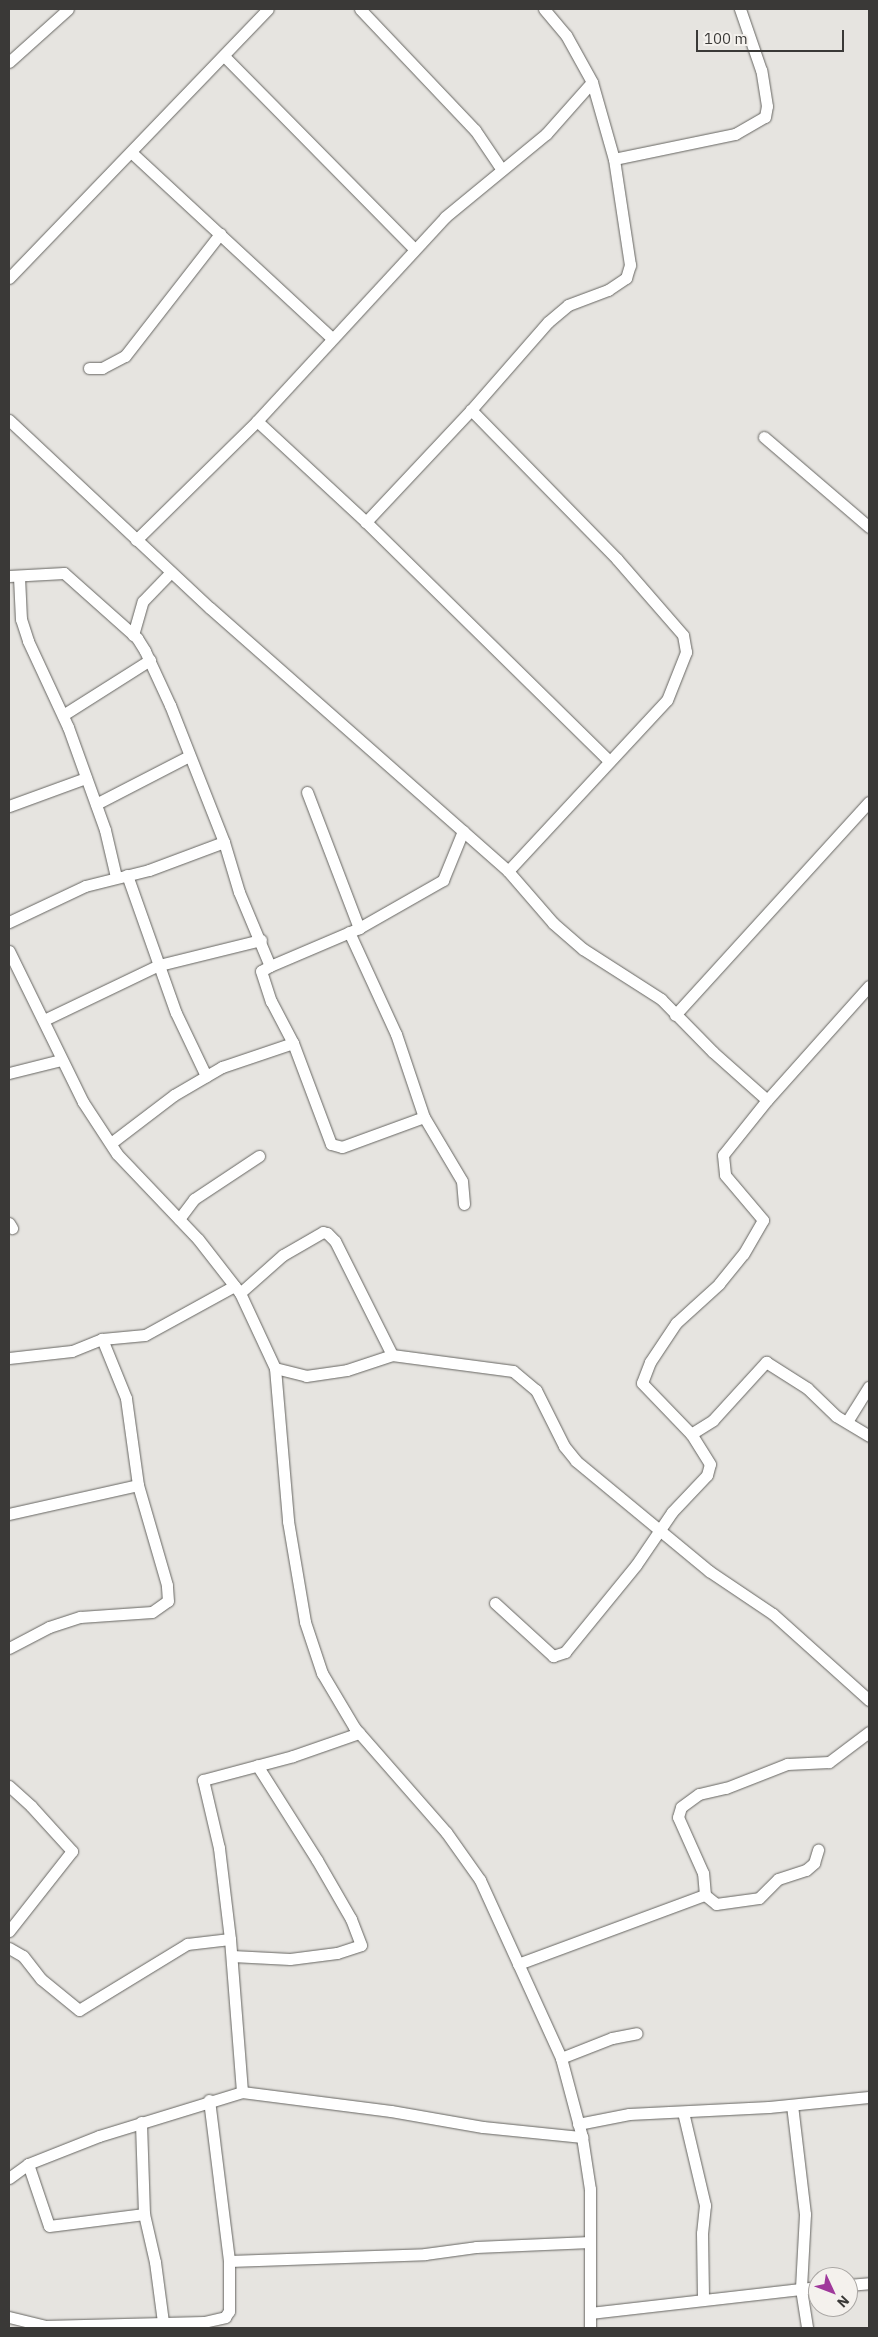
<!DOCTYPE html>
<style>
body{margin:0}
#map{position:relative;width:878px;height:2337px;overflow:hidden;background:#e6e4e0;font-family:"IBM Plex Sans",sans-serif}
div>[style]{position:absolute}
.roads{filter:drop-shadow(0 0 1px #666561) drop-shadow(0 0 1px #666561)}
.street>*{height:11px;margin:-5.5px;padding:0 5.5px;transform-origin:5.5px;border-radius:5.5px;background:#fff}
span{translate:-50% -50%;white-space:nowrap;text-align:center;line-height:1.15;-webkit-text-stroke:4px #f4f1ed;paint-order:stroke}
.frame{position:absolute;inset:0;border:10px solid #3a3937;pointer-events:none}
.north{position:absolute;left:808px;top:2267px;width:50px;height:50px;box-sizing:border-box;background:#f4f1ed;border:1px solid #aaa7a4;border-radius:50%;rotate:133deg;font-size:14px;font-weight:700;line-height:20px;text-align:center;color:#3a3937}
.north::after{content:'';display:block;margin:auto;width:18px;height:22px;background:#9f389b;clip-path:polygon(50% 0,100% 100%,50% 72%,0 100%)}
.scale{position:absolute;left:696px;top:30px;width:148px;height:22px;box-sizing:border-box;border:2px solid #3a3937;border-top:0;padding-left:6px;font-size:15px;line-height:18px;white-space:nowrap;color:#3a3937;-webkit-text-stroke:4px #f4f1ed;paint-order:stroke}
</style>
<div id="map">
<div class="roads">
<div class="street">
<div style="left:360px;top:9px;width:167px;rotate:46.5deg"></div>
<div style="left:475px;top:130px;width:48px;rotate:56deg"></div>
<div style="left:544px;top:9px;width:34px;rotate:50deg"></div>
<div style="left:566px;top:35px;width:54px;rotate:61deg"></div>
<div style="left:592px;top:82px;width:80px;rotate:74.1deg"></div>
<div style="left:614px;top:159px;width:124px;rotate:-11.7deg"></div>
<div style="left:735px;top:134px;width:34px;rotate:-30deg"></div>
<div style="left:765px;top:117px;width:11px;rotate:-80deg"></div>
<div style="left:767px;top:106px;width:36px;rotate:-99deg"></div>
<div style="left:761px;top:70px;width:65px;rotate:-109deg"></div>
<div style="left:224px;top:56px;width:271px;rotate:45.4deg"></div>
<div style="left:9px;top:62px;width:79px;rotate:-41.9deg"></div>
<div style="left:132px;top:153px;width:271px;rotate:42.8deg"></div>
<div style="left:9px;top:278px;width:373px;rotate:-46.1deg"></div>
<div style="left:89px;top:368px;width:13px"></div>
<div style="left:102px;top:368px;width:26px;rotate:-28deg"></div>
<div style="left:125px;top:356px;width:155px;rotate:-52.1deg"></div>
<div style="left:471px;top:410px;width:117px;rotate:-48.8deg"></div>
<div style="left:548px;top:322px;width:26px;rotate:-40deg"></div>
<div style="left:568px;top:305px;width:43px;rotate:-20.6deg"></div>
<div style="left:608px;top:290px;width:22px;rotate:-34deg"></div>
<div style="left:626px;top:278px;width:14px;rotate:-73deg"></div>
<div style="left:630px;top:265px;width:107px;rotate:-98.6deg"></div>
<div style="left:9px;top:420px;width:275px;rotate:43.1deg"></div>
<div style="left:210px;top:608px;width:397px;rotate:41.4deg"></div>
<div style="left:508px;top:871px;width:69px;rotate:49.1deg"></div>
<div style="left:553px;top:923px;width:40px;rotate:41deg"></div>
<div style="left:583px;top:949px;width:93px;rotate:32.7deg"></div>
<div style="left:661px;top:999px;width:74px;rotate:45.5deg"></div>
<div style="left:713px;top:1052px;width:72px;rotate:41.6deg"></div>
<div style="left:257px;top:421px;width:149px;rotate:42.8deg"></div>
<div style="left:764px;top:437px;width:138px;rotate:40.6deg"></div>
<div style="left:136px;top:540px;width:170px;rotate:-44.5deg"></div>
<div style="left:257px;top:421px;width:277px;rotate:-47.3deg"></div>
<div style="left:445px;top:217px;width:131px;rotate:-39.4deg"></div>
<div style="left:546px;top:134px;width:69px;rotate:-48.5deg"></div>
<div style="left:9px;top:576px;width:55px;rotate:-3.1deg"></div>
<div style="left:64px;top:573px;width:98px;rotate:41.7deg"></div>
<div style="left:137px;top:638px;width:15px;rotate:58deg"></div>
<div style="left:145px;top:651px;width:60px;rotate:65.2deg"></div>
<div style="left:170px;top:705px;width:147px;rotate:68.5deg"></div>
<div style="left:224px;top:842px;width:52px;rotate:73.3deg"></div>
<div style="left:239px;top:892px;width:80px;rotate:67.3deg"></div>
<div style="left:270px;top:966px;width:97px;rotate:-23.1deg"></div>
<div style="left:359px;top:928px;width:97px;rotate:-29.7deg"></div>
<div style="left:443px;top:880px;width:53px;rotate:-67.8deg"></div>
<div style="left:19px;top:577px;width:42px;rotate:87.3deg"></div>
<div style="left:21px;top:619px;width:23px;rotate:72deg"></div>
<div style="left:28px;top:641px;width:95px;rotate:65.1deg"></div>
<div style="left:68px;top:727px;width:109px;rotate:70.2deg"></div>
<div style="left:105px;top:830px;width:48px;rotate:76.8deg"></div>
<div style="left:133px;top:635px;width:35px;rotate:-74deg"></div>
<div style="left:143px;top:601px;width:40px;rotate:-46deg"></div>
<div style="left:63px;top:715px;width:103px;rotate:-32.3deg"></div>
<div style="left:307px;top:792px;width:146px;rotate:69.1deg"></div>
<div style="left:96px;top:804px;width:105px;rotate:-27.3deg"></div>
<div style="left:9px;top:806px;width:82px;rotate:-20deg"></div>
<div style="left:508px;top:871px;width:233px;rotate:-47.1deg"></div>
<div style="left:667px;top:700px;width:52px;rotate:-68.4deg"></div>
<div style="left:686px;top:652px;width:17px;rotate:-100deg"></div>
<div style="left:683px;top:635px;width:101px;rotate:-131deg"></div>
<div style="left:617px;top:559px;width:209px;rotate:-134.4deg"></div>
<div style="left:471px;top:410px;width:154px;rotate:133.2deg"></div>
<div style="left:366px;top:522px;width:341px;rotate:44.5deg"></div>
<div style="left:127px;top:875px;width:146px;rotate:70.5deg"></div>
<div style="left:176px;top:1013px;width:70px;rotate:64.5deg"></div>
<div style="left:9px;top:922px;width:84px;rotate:-25.3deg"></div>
<div style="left:85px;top:886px;width:66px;rotate:-14deg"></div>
<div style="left:149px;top:870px;width:80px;rotate:-20.5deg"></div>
<div style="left:349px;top:932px;width:112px;rotate:65.3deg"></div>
<div style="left:396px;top:1034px;width:88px;rotate:71.4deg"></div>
<div style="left:424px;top:1117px;width:74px;rotate:59.3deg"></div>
<div style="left:462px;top:1181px;width:23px;rotate:85deg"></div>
<div style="left:9px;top:951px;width:168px;rotate:63.9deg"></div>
<div style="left:83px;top:1102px;width:62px;rotate:56.8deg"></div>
<div style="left:117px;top:1154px;width:117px;rotate:46.4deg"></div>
<div style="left:198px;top:1239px;width:68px;rotate:52.1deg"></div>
<div style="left:240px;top:1293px;width:83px;rotate:65deg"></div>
<div style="left:275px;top:1368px;width:154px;rotate:85.1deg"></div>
<div style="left:288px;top:1521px;width:102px;rotate:80.4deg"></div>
<div style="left:305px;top:1622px;width:54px;rotate:71.6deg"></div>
<div style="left:322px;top:1673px;width:63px;rotate:59.3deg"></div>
<div style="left:354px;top:1727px;width:140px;rotate:48.8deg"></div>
<div style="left:446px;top:1832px;width:59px;rotate:54.7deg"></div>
<div style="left:480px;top:1880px;width:196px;rotate:65.5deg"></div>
<div style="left:561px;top:2058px;width:82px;rotate:75.1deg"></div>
<div style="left:582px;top:2137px;width:53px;rotate:81.3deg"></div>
<div style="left:590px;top:2189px;width:139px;rotate:90deg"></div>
<div style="left:270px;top:966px;width:10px;rotate:151deg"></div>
<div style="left:261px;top:971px;width:32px;rotate:72deg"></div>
<div style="left:271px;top:1001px;width:47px;rotate:62.4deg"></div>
<div style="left:293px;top:1043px;width:108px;rotate:69.4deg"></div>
<div style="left:331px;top:1144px;width:11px;rotate:15deg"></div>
<div style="left:342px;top:1147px;width:87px;rotate:-20.1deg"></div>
<div style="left:869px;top:986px;width:153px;rotate:131.8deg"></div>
<div style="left:767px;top:1100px;width:70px;rotate:128.7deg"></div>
<div style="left:723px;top:1155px;width:20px;rotate:84deg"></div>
<div style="left:725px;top:1175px;width:59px;rotate:49.8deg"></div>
<div style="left:763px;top:1220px;width:39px;rotate:120deg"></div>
<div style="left:743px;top:1254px;width:38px;rotate:129deg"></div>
<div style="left:719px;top:1284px;width:58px;rotate:137.8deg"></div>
<div style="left:676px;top:1323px;width:47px;rotate:123.7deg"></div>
<div style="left:650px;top:1362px;width:22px;rotate:111deg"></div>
<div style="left:642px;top:1383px;width:71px;rotate:46.1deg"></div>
<div style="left:691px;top:1434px;width:26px;rotate:-32deg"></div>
<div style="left:713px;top:1420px;width:79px;rotate:-47.6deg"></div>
<div style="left:766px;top:1362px;width:49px;rotate:32.4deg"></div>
<div style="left:807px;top:1388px;width:40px;rotate:44deg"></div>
<div style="left:836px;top:1416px;width:39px;rotate:31deg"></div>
<div style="left:675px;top:1015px;width:288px;rotate:-47.7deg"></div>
<div style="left:44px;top:1020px;width:127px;rotate:-25.6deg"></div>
<div style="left:159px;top:965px;width:105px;rotate:-13.8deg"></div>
<div style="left:9px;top:1073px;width:54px;rotate:-14deg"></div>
<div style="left:111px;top:1143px;width:79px;rotate:-37.3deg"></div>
<div style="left:174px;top:1095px;width:56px;rotate:-30.3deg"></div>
<div style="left:222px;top:1067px;width:75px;rotate:-18.7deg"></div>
<div style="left:179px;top:1219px;width:25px;rotate:-53deg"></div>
<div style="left:194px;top:1199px;width:78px;rotate:-33.5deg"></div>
<div style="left:9px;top:1223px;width:6px;rotate:59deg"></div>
<div style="left:240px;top:1293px;width:57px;rotate:-41.5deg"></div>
<div style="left:283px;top:1255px;width:46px;rotate:-29.9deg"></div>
<div style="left:323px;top:1232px;width:4px;rotate:14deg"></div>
<div style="left:327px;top:1233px;width:11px;rotate:45deg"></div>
<div style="left:335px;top:1241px;width:127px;rotate:63.4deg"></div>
<div style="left:9px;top:1358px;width:63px;rotate:-6.3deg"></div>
<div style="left:72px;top:1351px;width:32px;rotate:-22deg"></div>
<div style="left:102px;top:1339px;width:43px;rotate:-5.3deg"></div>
<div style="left:145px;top:1335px;width:102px;rotate:-28.8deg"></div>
<div style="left:275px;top:1368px;width:32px;rotate:14deg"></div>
<div style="left:306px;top:1376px;width:41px;rotate:-8.3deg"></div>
<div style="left:347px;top:1370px;width:47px;rotate:-18.4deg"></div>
<div style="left:392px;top:1355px;width:122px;rotate:7.5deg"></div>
<div style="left:513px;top:1371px;width:30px;rotate:40deg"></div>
<div style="left:536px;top:1390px;width:63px;rotate:63.4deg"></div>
<div style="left:564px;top:1446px;width:19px;rotate:51deg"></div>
<div style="left:576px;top:1461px;width:173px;rotate:39.6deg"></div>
<div style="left:709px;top:1571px;width:77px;rotate:33.9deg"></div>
<div style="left:773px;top:1614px;width:129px;rotate:41.9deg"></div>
<div style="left:848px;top:1420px;width:39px;rotate:-58deg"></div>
<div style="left:9px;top:1514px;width:132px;rotate:-12.7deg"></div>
<div style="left:495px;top:1603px;width:79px;rotate:42.4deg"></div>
<div style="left:553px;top:1656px;width:13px;rotate:-18deg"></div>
<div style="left:565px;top:1652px;width:112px;rotate:-50.8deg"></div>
<div style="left:636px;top:1565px;width:64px;rotate:-55.8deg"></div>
<div style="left:672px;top:1512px;width:51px;rotate:-46.6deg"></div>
<div style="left:707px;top:1475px;width:11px;rotate:-75deg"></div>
<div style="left:710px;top:1464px;width:36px;rotate:-122deg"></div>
<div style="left:9px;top:1648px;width:45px;rotate:-27.7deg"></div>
<div style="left:49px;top:1627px;width:33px;rotate:-18deg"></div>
<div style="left:80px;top:1617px;width:72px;rotate:-4deg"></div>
<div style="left:152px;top:1612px;width:19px;rotate:-35deg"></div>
<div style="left:168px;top:1601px;width:16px;rotate:-94deg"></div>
<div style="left:167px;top:1585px;width:104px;rotate:-106.2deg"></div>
<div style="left:138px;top:1485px;width:88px;rotate:-97.9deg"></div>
<div style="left:126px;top:1398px;width:64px;rotate:-112.1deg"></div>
<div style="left:9px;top:1786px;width:30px;rotate:42deg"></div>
<div style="left:31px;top:1806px;width:61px;rotate:47.7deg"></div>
<div style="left:72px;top:1851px;width:102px;rotate:128.2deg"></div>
<div style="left:705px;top:1895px;width:22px;rotate:-95deg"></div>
<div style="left:703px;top:1873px;width:61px;rotate:-114.1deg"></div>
<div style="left:678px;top:1817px;width:10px;rotate:-73deg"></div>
<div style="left:681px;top:1807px;width:22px;rotate:-36deg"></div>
<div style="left:699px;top:1794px;width:28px;rotate:-13deg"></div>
<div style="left:726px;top:1788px;width:66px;rotate:-21.5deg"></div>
<div style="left:787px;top:1764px;width:42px;rotate:-2.7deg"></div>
<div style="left:829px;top:1762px;width:50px;rotate:-36.9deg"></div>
<div style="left:230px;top:1939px;width:92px;rotate:-96.9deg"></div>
<div style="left:219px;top:1848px;width:70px;rotate:-103.2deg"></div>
<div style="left:203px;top:1780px;width:93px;rotate:-14.9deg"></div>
<div style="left:293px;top:1756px;width:70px;rotate:-19.2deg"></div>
<div style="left:9px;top:1948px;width:16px;rotate:30deg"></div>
<div style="left:23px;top:1956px;width:29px;rotate:52deg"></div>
<div style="left:41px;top:1979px;width:49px;rotate:39.2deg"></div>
<div style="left:79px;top:2010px;width:127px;rotate:-31.4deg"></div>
<div style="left:187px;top:1944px;width:43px;rotate:-6.6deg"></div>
<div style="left:230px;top:1939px;width:153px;rotate:85.5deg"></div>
<div style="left:232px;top:1956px;width:58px;rotate:3deg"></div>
<div style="left:290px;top:1959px;width:47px;rotate:-7.3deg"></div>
<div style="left:337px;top:1953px;width:25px;rotate:-18deg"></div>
<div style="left:361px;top:1945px;width:28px;rotate:-111deg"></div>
<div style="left:351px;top:1919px;width:68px;rotate:-120deg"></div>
<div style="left:317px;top:1860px;width:112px;rotate:-122.3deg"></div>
<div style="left:518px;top:1964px;width:199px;rotate:-20.3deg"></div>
<div style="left:705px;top:1895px;width:14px;rotate:39deg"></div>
<div style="left:716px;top:1904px;width:43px;rotate:-7.9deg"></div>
<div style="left:759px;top:1898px;width:27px;rotate:-45deg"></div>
<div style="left:778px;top:1879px;width:29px;rotate:-18deg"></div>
<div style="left:806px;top:1870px;width:11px;rotate:-41deg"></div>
<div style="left:814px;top:1863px;width:14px;rotate:-73deg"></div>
<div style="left:561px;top:2058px;width:55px;rotate:-21.4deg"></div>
<div style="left:612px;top:2038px;width:25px;rotate:-11deg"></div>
<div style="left:209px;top:2100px;width:162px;rotate:82.9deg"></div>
<div style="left:229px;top:2261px;width:196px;rotate:-2deg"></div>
<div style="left:425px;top:2254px;width:51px;rotate:-7.8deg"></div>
<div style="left:476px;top:2247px;width:114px;rotate:-2.5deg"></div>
<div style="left:792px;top:2105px;width:110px;rotate:83.2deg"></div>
<div style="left:805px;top:2214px;width:75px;rotate:93.1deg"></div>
<div style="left:801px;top:2289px;width:17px;rotate:-7deg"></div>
<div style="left:683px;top:2112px;width:96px;rotate:76.7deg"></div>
<div style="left:705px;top:2205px;width:28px;rotate:96deg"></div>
<div style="left:702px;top:2233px;width:67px;rotate:89.1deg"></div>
<div style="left:578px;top:2124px;width:52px;rotate:-11.1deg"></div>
<div style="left:629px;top:2114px;width:140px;rotate:-2.9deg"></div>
<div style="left:769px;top:2107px;width:100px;rotate:-5.7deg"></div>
<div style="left:28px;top:2164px;width:65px;rotate:71.3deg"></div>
<div style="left:49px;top:2226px;width:96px;rotate:-7.2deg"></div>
<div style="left:144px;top:2214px;width:92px;rotate:-91.9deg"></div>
<div style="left:9px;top:2178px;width:24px;rotate:-36deg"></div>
<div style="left:28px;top:2164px;width:76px;rotate:-21.5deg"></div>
<div style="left:99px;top:2136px;width:150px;rotate:-17.1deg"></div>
<div style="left:242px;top:2092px;width:150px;rotate:7.3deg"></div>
<div style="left:391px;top:2111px;width:93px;rotate:9.9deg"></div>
<div style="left:483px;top:2127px;width:100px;rotate:5.8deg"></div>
<div style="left:144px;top:2214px;width:49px;rotate:77.1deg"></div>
<div style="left:155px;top:2262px;width:61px;rotate:82.4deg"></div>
<div style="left:848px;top:2285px;width:21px;rotate:-5deg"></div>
<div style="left:590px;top:2313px;width:212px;rotate:-6.5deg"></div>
<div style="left:801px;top:2289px;width:39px;rotate:81deg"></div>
<div style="left:9px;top:2317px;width:36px;rotate:14deg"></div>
<div style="left:44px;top:2326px;width:160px;rotate:-1.4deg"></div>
<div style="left:204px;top:2322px;width:22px;rotate:-13deg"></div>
<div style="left:225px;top:2317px;width:7px;rotate:-56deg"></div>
<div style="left:229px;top:2311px;width:50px;rotate:-90deg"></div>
</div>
</div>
<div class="frame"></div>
<div class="north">N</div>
<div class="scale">100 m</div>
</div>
